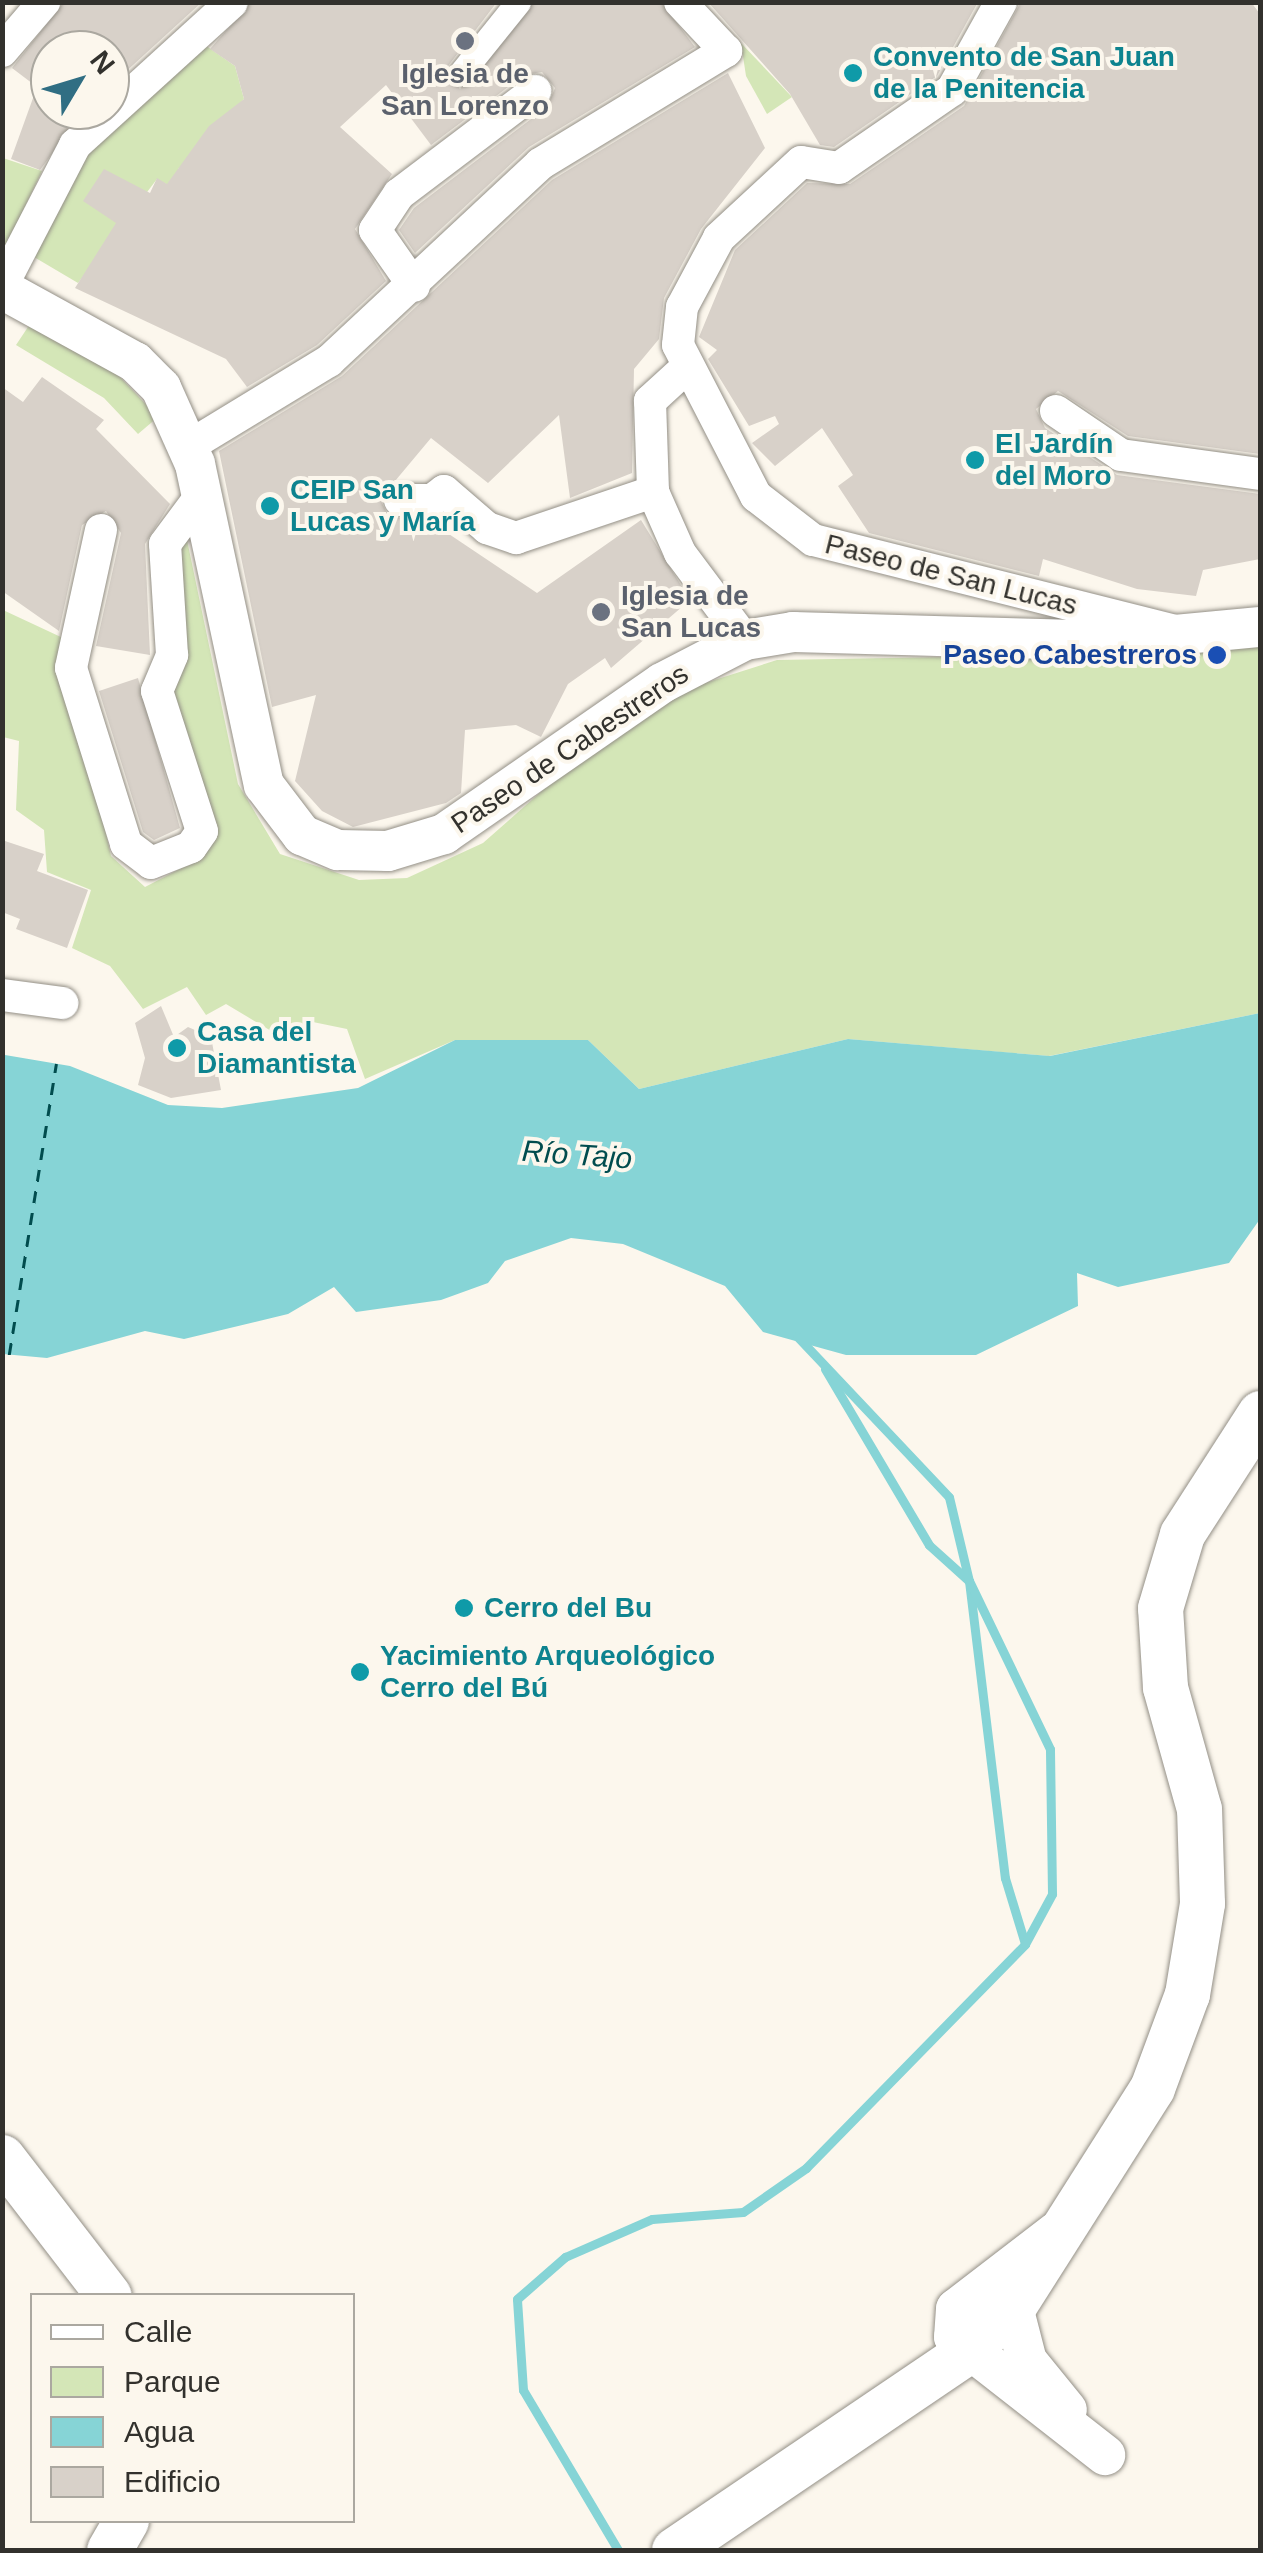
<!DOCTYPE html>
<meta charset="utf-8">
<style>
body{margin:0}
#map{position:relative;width:1263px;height:2553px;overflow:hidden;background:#fcf7ed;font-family:Helvetica,sans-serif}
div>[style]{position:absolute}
.green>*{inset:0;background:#d4e6b7}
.water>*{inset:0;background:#86d4d6}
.stream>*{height:9px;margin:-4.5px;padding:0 4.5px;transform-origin:4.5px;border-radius:4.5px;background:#86d4d6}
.ferry>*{height:2.5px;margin-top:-1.25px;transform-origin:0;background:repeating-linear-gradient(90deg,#014c4e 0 12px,transparent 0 22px)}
.building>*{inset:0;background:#d8d1c9}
.roads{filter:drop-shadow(0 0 2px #938f86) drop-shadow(0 0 2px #938f86)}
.pedestrian>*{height:25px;margin:-12.5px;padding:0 12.5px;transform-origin:12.5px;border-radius:12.5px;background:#fff}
.minor>*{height:32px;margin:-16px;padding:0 16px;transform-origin:16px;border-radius:16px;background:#fff}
.tertiary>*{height:40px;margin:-20px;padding:0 20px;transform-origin:20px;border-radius:20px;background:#fff}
.secondary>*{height:45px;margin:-22.5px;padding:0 22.5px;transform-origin:22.5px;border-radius:22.5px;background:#fff}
.dots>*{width:28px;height:28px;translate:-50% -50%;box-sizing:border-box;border:5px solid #fcf7ed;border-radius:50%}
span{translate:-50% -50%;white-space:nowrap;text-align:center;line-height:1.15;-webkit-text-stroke:8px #fcf7ed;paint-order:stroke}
.culture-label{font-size:28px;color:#0d838f;font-weight:700}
.left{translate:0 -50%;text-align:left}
.worship-label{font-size:28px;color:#5b616d;font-weight:700}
.street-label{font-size:28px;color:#32312d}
.transit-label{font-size:28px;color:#164399;font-weight:700}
.right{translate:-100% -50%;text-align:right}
.water-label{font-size:30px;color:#014c4e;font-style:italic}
.frame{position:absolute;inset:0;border:5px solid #32312d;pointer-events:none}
.legend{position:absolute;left:30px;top:2293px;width:325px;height:230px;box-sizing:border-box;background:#fcf7ed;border:2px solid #aba8a0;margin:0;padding:12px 18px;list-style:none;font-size:30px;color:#32312d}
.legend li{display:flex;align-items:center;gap:20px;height:50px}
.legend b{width:50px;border:2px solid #aba8a0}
.north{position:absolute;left:30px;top:30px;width:100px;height:100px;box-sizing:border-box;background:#fcf7ed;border:2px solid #aba8a0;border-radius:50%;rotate:52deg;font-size:28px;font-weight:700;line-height:40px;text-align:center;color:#32312d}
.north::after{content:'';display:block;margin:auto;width:35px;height:45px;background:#306e83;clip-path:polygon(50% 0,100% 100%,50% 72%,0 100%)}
</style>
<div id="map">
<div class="green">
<div style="clip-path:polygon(741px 43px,792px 97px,767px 114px,746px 76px)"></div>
<div style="clip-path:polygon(205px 45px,235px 66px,244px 99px,178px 169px,181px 192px,157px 179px,78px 283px,34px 257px,87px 150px)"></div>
<div style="clip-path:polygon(3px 158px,42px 171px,3px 253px)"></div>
<div style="clip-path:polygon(30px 324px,119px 376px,158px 417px,138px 434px,104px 398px,16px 345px)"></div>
<div style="clip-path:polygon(187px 540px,238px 784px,280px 854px,359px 880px,407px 878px,483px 843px,578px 759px,683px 690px,777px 660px,1173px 653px,1260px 643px,1260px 1013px,1049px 1056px,848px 1039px,639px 1089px,588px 1040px,455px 1040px,365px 1079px,347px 1029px,308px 1021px,283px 1038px,226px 1004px,206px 1015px,187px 987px,143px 1009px,110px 966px,72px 948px,91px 890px,47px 872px,44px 830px,16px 810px,19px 741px,3px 737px,3px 610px,63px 638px,111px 856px,145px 887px,195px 861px,166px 709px,175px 550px)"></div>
</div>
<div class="water">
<div style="clip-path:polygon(1260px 1013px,1260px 1219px,1229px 1263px,1118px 1287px,1077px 1273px,1078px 1306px,976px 1355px,846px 1355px,763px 1332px,725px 1286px,623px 1244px,571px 1238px,505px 1261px,488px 1283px,441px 1300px,356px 1312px,334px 1287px,288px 1314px,184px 1339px,145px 1331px,47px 1358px,3px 1354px,5px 1055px,70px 1066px,168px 1105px,222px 1108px,358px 1088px,455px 1040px,588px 1040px,639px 1089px,848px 1039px,1050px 1056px)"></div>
</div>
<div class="stream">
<div style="left:825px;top:1369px;width:204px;rotate:59.4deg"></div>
<div style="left:929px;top:1545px;width:54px;rotate:42deg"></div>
<div style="left:969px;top:1581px;width:299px;rotate:83.1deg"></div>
<div style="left:1005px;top:1878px;width:69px;rotate:73.1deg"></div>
<div style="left:618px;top:2550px;width:186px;rotate:-120.7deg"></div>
<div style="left:523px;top:2390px;width:91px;rotate:-93.8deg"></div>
<div style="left:517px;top:2299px;width:64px;rotate:-41.2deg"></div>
<div style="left:565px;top:2257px;width:95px;rotate:-23.6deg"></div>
<div style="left:652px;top:2219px;width:91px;rotate:-4.4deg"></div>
<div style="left:743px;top:2212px;width:77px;rotate:-34.9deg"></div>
<div style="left:806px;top:2168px;width:313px;rotate:-45.6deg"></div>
<div style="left:1025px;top:1944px;width:57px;rotate:-61.6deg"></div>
<div style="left:1052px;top:1894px;width:145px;rotate:-90.8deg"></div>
<div style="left:1050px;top:1749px;width:187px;rotate:-115.7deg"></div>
<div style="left:969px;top:1581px;width:86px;rotate:-103.4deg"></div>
<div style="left:949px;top:1497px;width:221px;rotate:-133.4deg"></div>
</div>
<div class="ferry">
<div style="left:9px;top:1355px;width:295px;rotate:-80.8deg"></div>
</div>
<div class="building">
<div style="clip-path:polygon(64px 2px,202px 2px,110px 86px,110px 50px,50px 50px,50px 110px,84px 110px,40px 170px,11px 159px,37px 87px,12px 68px)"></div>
<div style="clip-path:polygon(251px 2px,497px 2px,445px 70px,460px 89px,534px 2px,661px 2px,695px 47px,529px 147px,415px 253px,399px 230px,414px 208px,547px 107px,555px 88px,542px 72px,524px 75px,431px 145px,386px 85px,340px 127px,392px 174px,355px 229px,386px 281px,317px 345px,247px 387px,226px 359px,75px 288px,116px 223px,83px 201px,104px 169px,150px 193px,157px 178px,167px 184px,209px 126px,244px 99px,235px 66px,210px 49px)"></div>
<div style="clip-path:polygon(708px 2px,978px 2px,937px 76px,834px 147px,820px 145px,790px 94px)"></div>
<div style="clip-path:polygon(1021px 2px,1251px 2px,1260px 14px,1260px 454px,1128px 436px,1058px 391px,1036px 409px,1045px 428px,1117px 475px,1260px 494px,1260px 559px,1203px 570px,1196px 596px,1137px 589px,1043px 559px,1039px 576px,869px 533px,838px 486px,853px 475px,822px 428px,775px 466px,752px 443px,779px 424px,775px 416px,749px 426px,708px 359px,717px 350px,699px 337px,735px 250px,807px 183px,850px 184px,964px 106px)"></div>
<div style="clip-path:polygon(728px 73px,765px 148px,701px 229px,664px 298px,659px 339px,634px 369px,632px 473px,570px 498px,559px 415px,488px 483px,431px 438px,380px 499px,389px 517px,428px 520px,537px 593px,641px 520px,690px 600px,611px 668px,605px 658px,568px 684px,541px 737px,516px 725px,465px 730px,461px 793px,446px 803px,353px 827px,322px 811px,295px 781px,316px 695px,272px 707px,219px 451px,342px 376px,552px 180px)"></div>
<div style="clip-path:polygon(42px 377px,104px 420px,96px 429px,170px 504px,145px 544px,150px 655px,96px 646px,121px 533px,106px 511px,82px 525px,59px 631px,2px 591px,2px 387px,23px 402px)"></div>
<div style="clip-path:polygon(138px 678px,180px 828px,154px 840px,143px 832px,99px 691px)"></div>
<div style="clip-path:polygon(2px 840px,44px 854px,37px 871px,88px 890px,67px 948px,16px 929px,20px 919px,2px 912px)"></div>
<div style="clip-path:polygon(161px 1006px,174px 1037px,188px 1027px,211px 1037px,221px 1090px,171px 1098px,138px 1085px,145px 1058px,135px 1023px)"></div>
</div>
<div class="roads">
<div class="pedestrian">
<div style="left:461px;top:73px;width:91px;rotate:-51.2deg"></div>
</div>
<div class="minor">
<div style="left:1001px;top:2px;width:101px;rotate:119.1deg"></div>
<div style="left:952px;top:90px;width:137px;rotate:145.4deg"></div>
<div style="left:839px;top:168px;width:38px;rotate:-171deg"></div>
<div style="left:801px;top:162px;width:112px;rotate:137.2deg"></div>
<div style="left:719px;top:238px;width:78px;rotate:118.2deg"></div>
<div style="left:682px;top:307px;width:38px;rotate:96deg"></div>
<div style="left:678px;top:345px;width:170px;rotate:62.7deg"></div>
<div style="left:756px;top:496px;width:72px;rotate:37.7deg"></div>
<div style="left:813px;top:540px;width:369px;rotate:14.1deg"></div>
<div style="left:2px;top:51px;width:65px;rotate:-49.4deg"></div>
<div style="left:2px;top:286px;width:159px;rotate:-62.6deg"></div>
<div style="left:75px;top:145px;width:212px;rotate:-42.3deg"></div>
<div style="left:414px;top:286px;width:68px;rotate:-124.9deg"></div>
<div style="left:375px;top:230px;width:43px;rotate:-56.3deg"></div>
<div style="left:399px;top:194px;width:171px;rotate:-37.1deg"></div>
<div style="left:686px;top:368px;width:49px;rotate:137.5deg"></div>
<div style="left:650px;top:401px;width:91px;rotate:88.1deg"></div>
<div style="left:653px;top:492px;width:67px;rotate:66.1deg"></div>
<div style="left:680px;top:553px;width:109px;rotate:53.2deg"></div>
<div style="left:1056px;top:411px;width:78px;rotate:34.1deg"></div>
<div style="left:1121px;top:455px;width:140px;rotate:7.8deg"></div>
<div style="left:189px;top:446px;width:164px;rotate:-31.3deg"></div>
<div style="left:329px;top:361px;width:289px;rotate:-43deg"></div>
<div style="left:540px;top:164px;width:218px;rotate:-31.3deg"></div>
<div style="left:726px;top:51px;width:67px;rotate:-133.2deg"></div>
<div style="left:400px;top:500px;width:32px"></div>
<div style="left:432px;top:500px;width:15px;rotate:-37deg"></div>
<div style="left:444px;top:491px;width:57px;rotate:40.7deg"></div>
<div style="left:487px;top:528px;width:31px;rotate:19deg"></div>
<div style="left:516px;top:538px;width:145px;rotate:-18.6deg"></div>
<div style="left:101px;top:530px;width:141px;rotate:102.3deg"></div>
<div style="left:71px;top:668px;width:184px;rotate:72.6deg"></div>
<div style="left:126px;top:844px;width:31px;rotate:37deg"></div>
<div style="left:151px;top:863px;width:43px;rotate:-21.8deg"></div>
<div style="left:191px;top:847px;width:19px;rotate:-55deg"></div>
<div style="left:202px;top:831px;width:147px;rotate:-107.8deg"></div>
<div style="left:157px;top:691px;width:39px;rotate:-67deg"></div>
<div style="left:172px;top:655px;width:111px;rotate:-93.6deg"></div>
<div style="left:165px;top:544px;width:64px;rotate:-53.3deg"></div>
<div style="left:2px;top:995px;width:61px;rotate:7.6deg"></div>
</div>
<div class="tertiary">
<div style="left:2px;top:289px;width:152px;rotate:28.8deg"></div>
<div style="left:135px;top:362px;width:37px;rotate:45deg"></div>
<div style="left:161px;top:388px;width:83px;rotate:65.9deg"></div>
<div style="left:195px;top:464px;width:328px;rotate:77.9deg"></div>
<div style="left:264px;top:785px;width:63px;rotate:52.8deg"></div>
<div style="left:302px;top:835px;width:39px;rotate:23deg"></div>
<div style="left:338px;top:850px;width:50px;rotate:1.1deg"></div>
<div style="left:388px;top:851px;width:59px;rotate:-16.9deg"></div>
<div style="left:444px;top:834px;width:265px;rotate:-34.7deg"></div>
<div style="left:662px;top:683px;width:93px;rotate:-27.4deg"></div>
<div style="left:745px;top:640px;width:49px;rotate:-9.5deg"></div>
<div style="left:793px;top:632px;width:318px;rotate:1.6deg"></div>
<div style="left:1111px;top:641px;width:150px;rotate:-5.4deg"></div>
<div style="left:1056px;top:2232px;width:126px;rotate:142.4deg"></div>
<div style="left:956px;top:2309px;width:28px;rotate:94deg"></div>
<div style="left:954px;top:2337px;width:192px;rotate:38deg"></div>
<div style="left:1013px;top:2307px;width:56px;rotate:75.5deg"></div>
<div style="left:1027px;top:2361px;width:63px;rotate:50.8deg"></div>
</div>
<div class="secondary">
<div style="left:2px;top:2157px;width:175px;rotate:52.4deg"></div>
<div style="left:109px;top:2550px;width:34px;rotate:-60deg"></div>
<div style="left:674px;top:2550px;width:351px;rotate:-34.1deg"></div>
<div style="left:965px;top:2353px;width:66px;rotate:-43.8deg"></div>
<div style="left:1013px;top:2307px;width:259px;rotate:-57.6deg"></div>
<div style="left:1152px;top:2088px;width:100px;rotate:-69.6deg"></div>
<div style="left:1187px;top:1994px;width:92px;rotate:-80.6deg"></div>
<div style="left:1202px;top:1903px;width:94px;rotate:-91.8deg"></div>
<div style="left:1199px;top:1809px;width:127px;rotate:-105.6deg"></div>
<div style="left:1165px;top:1687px;width:79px;rotate:-93.6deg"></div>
<div style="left:1160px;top:1608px;width:77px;rotate:-73.4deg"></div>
<div style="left:1182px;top:1534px;width:144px;rotate:-57.2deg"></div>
</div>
</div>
<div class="dots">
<div style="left:465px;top:41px;background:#6b7280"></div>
<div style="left:853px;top:73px;background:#0f9aa8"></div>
<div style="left:975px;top:460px;background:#0f9aa8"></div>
<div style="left:270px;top:506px;background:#0f9aa8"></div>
<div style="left:601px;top:612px;background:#6b7280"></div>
<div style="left:1217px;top:655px;background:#1a4fb4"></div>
<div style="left:177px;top:1048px;background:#0f9aa8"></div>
<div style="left:464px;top:1608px;background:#0f9aa8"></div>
<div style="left:360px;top:1672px;background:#0f9aa8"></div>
</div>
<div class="culture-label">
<span class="left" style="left:873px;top:73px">Convento de San Juan<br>de la Penitencia</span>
<span class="left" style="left:995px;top:460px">El Jardín<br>del Moro</span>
<span class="left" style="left:290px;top:506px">CEIP San<br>Lucas y María</span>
<span class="left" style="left:197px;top:1048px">Casa del<br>Diamantista</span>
<span class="left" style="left:484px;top:1608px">Cerro del Bu</span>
<span class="left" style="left:380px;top:1672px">Yacimiento Arqueológico<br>Cerro del Bú</span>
</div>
<div class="worship-label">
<span style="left:465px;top:90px">Iglesia de<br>San Lorenzo</span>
<span class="left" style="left:621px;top:612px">Iglesia de<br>San Lucas</span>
</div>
<div class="street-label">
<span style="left:951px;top:575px;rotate:14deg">Paseo de San Lucas</span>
<span style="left:570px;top:749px;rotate:-34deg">Paseo de Cabestreros</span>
</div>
<div class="transit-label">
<span class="right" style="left:1197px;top:655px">Paseo Cabestreros</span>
</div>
<div class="water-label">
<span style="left:577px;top:1155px;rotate:4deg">Río Tajo</span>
</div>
<div class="frame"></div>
<ul class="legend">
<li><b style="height:12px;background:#fff"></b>Calle</li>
<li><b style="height:28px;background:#d4e6b7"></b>Parque</li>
<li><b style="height:28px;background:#86d4d6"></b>Agua</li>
<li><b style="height:28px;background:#d8d1c9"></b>Edificio</li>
</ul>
<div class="north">N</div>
</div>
